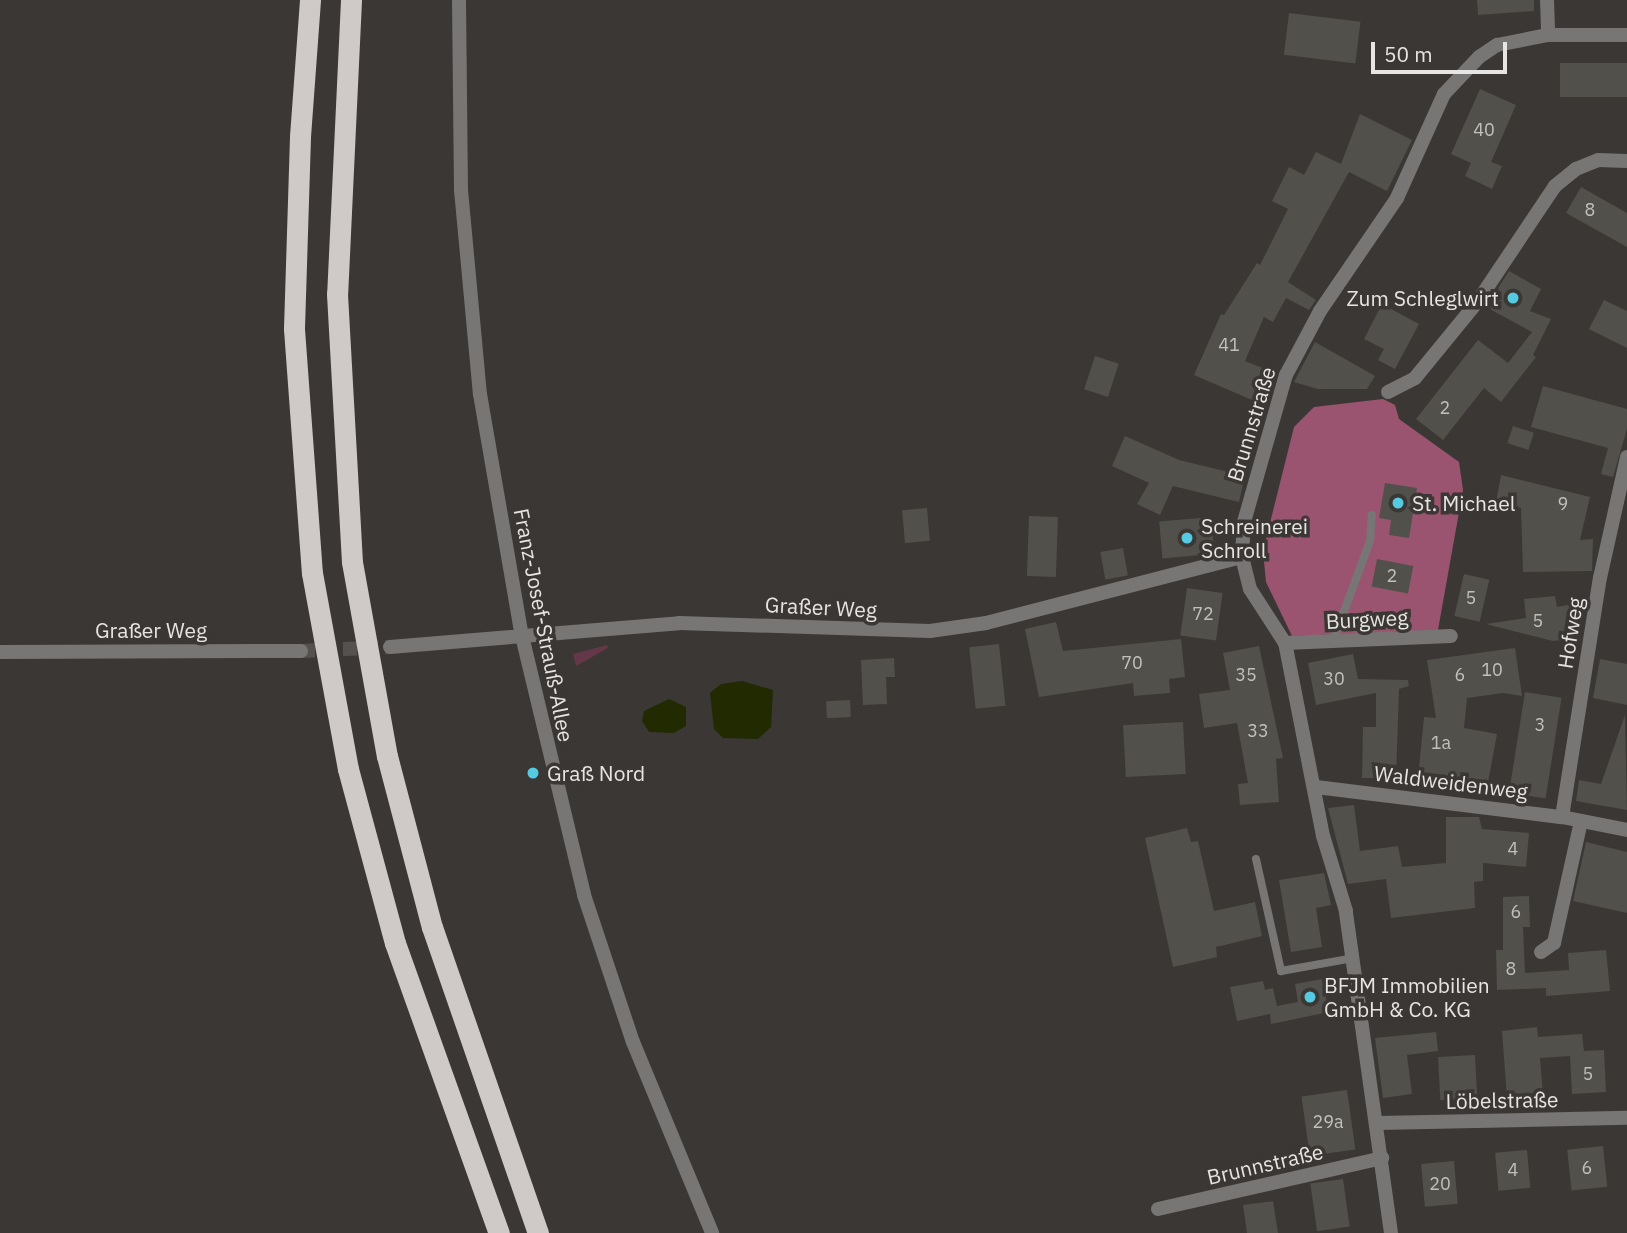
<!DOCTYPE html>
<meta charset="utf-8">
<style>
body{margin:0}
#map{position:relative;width:1627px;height:1233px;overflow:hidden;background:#3b3734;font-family:"IBM Plex Sans",sans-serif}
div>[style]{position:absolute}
.green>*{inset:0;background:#643849}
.forest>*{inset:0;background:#9b5470}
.water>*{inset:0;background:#222a02}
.building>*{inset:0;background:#51504b;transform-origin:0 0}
.tertiary-tunnel>*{height:14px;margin-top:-7px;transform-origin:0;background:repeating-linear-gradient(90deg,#55514e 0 14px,transparent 0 21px)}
.service>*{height:8px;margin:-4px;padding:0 4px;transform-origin:4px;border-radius:4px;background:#787575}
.minor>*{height:14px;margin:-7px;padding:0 7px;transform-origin:7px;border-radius:7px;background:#787575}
.tertiary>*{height:14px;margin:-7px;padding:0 7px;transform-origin:7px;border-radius:7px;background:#787575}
.motorway>*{height:21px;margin:-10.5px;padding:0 10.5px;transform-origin:10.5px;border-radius:10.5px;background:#cfc9c8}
.dots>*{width:19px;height:19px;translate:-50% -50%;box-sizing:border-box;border:4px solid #3b3734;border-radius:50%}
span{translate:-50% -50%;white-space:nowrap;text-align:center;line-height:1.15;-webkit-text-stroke:7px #3b3734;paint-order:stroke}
.number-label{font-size:18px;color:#c2c0bd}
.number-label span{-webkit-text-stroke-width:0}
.poi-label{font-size:21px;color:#e7e5e3}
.right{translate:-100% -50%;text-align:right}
.left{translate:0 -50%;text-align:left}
.street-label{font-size:21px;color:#e7e5e3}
.scale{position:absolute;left:1371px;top:42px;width:136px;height:32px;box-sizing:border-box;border:4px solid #e7e5e3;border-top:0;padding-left:9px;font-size:21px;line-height:24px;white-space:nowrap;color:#e7e5e3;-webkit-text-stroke:5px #3b3734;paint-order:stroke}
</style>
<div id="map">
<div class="green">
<div style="clip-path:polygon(607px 645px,608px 648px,576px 666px,573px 654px)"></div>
</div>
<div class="forest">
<div style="clip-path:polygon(1383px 399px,1395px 405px,1399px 419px,1459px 462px,1463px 490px,1438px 630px,1292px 636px,1266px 582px,1263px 551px,1294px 427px,1314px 407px)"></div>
</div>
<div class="water">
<div style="clip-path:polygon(742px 681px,773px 690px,771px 727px,758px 739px,723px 738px,714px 729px,710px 693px,721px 684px)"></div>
<div style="clip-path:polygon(669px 699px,686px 707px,686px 726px,674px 733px,649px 732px,642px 721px,644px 711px)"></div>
</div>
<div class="building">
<div style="clip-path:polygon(1477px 0,1534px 0,1534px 11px,1478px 15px)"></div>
<div style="left:1289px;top:13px;width:72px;height:42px;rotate:7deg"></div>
<div style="left:1627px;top:63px;width:34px;height:67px;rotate:90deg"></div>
<div style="clip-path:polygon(1480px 89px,1516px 105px,1491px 162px,1502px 166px,1492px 189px,1465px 176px,1471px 163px,1451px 154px)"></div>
<div style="clip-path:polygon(1360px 114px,1412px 140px,1387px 191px,1349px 172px,1288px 282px,1316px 300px,1309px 310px,1286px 298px,1273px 322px,1264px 317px,1245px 361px,1265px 369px,1252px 400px,1194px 375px,1221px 314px,1224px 315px,1257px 263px,1260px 265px,1288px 209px,1272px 201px,1289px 167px,1304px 175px,1316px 152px,1341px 164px)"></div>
<div style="clip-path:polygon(1581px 187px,1627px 213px,1627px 247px,1566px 213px)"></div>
<div style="clip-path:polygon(1509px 271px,1541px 289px,1530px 311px,1551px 319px,1533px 355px,1536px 357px,1501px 402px,1484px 388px,1443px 440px,1416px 419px,1478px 340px,1508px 363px,1532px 332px,1486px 307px)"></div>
<div style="clip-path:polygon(1604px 300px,1627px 311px,1627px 348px,1589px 329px)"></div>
<div style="clip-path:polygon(1382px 304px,1419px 324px,1395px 369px,1378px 360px,1384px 349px,1364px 339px)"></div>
<div style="clip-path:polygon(1315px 342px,1375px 376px,1367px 389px,1318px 389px,1294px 382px)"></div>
<div style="left:1095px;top:356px;width:25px;height:35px;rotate:18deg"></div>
<div style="clip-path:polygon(1543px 386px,1627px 409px,1627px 429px,1613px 477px,1601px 474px,1608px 448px,1531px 427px)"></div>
<div style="left:1513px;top:426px;width:22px;height:18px;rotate:18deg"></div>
<div style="clip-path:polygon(1125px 436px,1179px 460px,1245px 476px,1239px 502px,1173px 486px,1160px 515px,1137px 504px,1149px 483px,1112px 466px)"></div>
<div style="clip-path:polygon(1501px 475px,1590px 497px,1580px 540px,1593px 539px,1592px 571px,1523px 572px,1521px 508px,1496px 502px)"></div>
<div style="clip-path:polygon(1385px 483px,1417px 488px,1409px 538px,1389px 535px,1391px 520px,1379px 518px)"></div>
<div style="left:927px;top:508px;width:33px;height:25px;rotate:85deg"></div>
<div style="left:1029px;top:516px;width:29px;height:60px;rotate:2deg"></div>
<div style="left:1211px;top:517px;width:37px;height:52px;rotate:85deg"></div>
<div style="left:1123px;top:548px;width:28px;height:23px;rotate:80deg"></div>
<div style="left:1377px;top:559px;width:37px;height:28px;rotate:11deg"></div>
<div style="left:1464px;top:574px;width:26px;height:43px;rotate:13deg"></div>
<div style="left:1187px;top:588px;width:36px;height:48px;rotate:8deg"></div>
<div style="clip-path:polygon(1555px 596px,1557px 607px,1573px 604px,1577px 638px,1553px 641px,1486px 624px,1526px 618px,1524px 599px)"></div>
<div style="clip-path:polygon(1056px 622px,1063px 651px,1181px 639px,1185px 677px,1169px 679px,1170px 693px,1134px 696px,1133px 683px,1039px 697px,1025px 629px)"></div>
<div style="left:999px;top:644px;width:62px;height:30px;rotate:84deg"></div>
<div style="clip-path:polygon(1259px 646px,1283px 758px,1276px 759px,1279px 802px,1240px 805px,1238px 784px,1248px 783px,1237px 723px,1204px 728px,1199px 694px,1230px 690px,1223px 653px)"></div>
<div style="clip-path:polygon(1515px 648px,1522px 696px,1503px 693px,1467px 698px,1464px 728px,1497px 734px,1487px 788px,1444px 779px,1418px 778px,1424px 717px,1436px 718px,1427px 660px)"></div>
<div style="clip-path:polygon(1353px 654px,1358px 679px,1408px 680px,1409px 686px,1399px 689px,1396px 778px,1362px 778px,1363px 727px,1376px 727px,1376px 693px,1316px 705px,1308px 663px)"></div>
<div style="clip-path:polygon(894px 658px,895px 677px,886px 677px,887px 704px,863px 705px,861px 660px)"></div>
<div style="clip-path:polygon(1600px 659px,1627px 664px,1627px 705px,1593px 698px)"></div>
<div style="left:1525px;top:692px;width:37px;height:102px;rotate:9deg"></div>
<div style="left:850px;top:700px;width:17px;height:24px;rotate:87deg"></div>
<div style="clip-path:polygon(1625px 715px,1627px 810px,1576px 801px,1579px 780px,1601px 784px)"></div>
<div style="left:1183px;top:722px;width:52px;height:60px;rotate:87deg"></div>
<div style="clip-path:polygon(1354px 805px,1360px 851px,1398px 846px,1402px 867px,1446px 863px,1446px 817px,1479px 817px,1482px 829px,1529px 833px,1526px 867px,1483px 863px,1483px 881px,1474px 882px,1475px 908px,1391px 918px,1386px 879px,1348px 884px,1328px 808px)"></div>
<div style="clip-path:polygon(1187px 828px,1191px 842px,1198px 841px,1214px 911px,1255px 902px,1262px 936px,1216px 947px,1217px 957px,1173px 967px,1145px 838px)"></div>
<div style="clip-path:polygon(1586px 842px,1627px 852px,1627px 913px,1573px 901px)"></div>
<div style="clip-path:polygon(1324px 873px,1331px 905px,1316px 908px,1322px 947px,1291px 952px,1279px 880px)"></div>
<div style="clip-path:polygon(1529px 896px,1530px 927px,1523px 927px,1525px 973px,1569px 970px,1568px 953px,1606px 950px,1610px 991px,1546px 996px,1546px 988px,1497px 990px,1496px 950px,1503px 950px,1503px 897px)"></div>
<div style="clip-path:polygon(1322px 979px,1329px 1012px,1271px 1024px,1270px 1014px,1237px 1021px,1230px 987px,1263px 981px,1265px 990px,1273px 988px,1277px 1006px,1298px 1002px,1295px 984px)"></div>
<div style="clip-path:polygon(1537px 1027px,1538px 1037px,1582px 1034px,1584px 1051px,1604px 1050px,1606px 1092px,1572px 1094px,1570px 1056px,1540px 1058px,1543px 1095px,1507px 1098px,1502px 1031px)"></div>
<div style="clip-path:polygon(1436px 1032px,1438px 1051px,1407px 1055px,1412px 1094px,1383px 1098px,1375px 1038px)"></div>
<div style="left:1475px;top:1055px;width:43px;height:37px;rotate:87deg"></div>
<div style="left:1347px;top:1090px;width:60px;height:46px;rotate:82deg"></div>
<div style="left:1603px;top:1146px;width:41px;height:36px;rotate:84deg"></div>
<div style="left:1527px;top:1150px;width:38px;height:32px;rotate:85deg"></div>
<div style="left:1454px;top:1161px;width:43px;height:33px;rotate:85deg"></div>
<div style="left:1343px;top:1179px;width:48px;height:33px;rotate:82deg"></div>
<div style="clip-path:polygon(1273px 1201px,1278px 1233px,1247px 1233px,1243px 1205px)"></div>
</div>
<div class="tertiary-tunnel">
<div style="left:301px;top:651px;width:89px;rotate:-2.6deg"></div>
</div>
<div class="service">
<div style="left:1333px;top:641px;width:107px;rotate:-69.7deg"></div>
<div style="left:1370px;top:541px;width:26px;rotate:-86deg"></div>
<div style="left:1256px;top:859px;width:115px;rotate:77.4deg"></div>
<div style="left:1281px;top:971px;width:73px;rotate:-10.2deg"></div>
</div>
<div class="minor">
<div style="left:1547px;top:0;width:35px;rotate:88deg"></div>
<div style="left:1388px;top:392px;width:30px;rotate:-27deg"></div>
<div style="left:1415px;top:378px;width:99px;rotate:-50.7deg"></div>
<div style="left:1478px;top:301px;width:138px;rotate:-56.2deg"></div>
<div style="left:1555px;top:186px;width:27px;rotate:-39deg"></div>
<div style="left:1576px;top:169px;width:24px;rotate:-22deg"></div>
<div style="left:1598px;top:160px;width:29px;rotate:2deg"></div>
<div style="left:1285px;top:643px;width:166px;rotate:-2.4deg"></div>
<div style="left:1316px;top:787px;width:248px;rotate:7deg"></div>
<div style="left:1562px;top:817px;width:66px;rotate:11.3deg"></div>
<div style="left:1562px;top:817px;width:242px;rotate:-81deg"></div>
<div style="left:1600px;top:578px;width:124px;rotate:-77.4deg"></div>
<div style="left:1541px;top:952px;width:16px;rotate:-35deg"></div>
<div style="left:1554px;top:943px;width:125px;rotate:-77.5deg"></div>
<div style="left:1378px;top:1123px;width:249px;rotate:-1.2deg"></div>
<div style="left:1158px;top:1209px;width:230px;rotate:-12.8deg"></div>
</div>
<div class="tertiary">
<div style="left:459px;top:0;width:190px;rotate:89.4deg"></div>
<div style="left:461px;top:190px;width:205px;rotate:84.7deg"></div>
<div style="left:480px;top:394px;width:246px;rotate:80.2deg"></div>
<div style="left:522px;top:636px;width:266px;rotate:76.5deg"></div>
<div style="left:584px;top:895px;width:155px;rotate:71.6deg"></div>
<div style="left:633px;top:1042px;width:207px;rotate:67.5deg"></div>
<div style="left:390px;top:647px;width:290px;rotate:-4.7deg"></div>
<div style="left:679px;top:623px;width:251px;rotate:1.8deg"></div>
<div style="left:930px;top:631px;width:57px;rotate:-8.1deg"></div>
<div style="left:986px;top:623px;width:264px;rotate:-14.5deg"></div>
<div style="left:0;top:652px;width:301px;rotate:-0.2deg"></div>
<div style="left:1391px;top:1233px;width:325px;rotate:-98deg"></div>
<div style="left:1346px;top:911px;width:78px;rotate:-107deg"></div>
<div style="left:1323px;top:836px;width:197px;rotate:-101.1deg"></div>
<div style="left:1285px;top:643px;width:64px;rotate:-122.9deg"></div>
<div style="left:1250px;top:589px;width:33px;rotate:-104deg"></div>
<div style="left:1242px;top:557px;width:35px;rotate:-87deg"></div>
<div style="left:1244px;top:522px;width:153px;rotate:-74.1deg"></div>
<div style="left:1286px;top:375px;width:72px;rotate:-62deg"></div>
<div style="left:1320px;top:311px;width:137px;rotate:-55.7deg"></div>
<div style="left:1397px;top:198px;width:114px;rotate:-65.7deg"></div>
<div style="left:1444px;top:94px;width:51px;rotate:-46.6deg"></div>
<div style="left:1479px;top:57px;width:22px;rotate:-34deg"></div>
<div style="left:1497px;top:45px;width:52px;rotate:-11.1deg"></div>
<div style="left:1548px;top:35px;width:79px"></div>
</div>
<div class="motorway">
<div style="left:310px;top:0;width:137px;rotate:94.2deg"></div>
<div style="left:300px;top:137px;width:192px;rotate:91.8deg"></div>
<div style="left:294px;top:329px;width:245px;rotate:85.8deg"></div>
<div style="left:312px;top:573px;width:199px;rotate:79.6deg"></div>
<div style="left:348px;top:769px;width:180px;rotate:74.9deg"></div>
<div style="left:395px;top:943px;width:308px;rotate:70.3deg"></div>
<div style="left:351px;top:0;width:294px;rotate:92.7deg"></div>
<div style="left:337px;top:294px;width:268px;rotate:86.8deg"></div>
<div style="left:352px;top:562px;width:197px;rotate:79.8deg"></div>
<div style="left:387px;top:756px;width:177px;rotate:75.3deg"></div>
<div style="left:432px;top:927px;width:324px;rotate:70.9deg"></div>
</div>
<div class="dots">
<div style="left:1513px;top:298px;background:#55cae0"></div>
<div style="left:1398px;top:503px;background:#55cae0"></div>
<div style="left:1187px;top:538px;background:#55cae0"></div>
<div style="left:533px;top:773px;background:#55cae0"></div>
<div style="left:1310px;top:997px;background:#55cae0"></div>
</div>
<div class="number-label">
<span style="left:1484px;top:130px">40</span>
<span style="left:1590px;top:210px">8</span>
<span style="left:1229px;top:345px">41</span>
<span style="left:1445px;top:408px">2</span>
<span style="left:1563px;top:504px">9</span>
<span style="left:1392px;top:576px">2</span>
<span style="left:1471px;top:598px">5</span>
<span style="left:1203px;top:614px">72</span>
<span style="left:1538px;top:621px">5</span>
<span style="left:1132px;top:663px">70</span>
<span style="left:1492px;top:670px">10</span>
<span style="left:1246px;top:675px">35</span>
<span style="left:1460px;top:675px">6</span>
<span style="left:1334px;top:679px">30</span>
<span style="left:1540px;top:725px">3</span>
<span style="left:1258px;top:731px">33</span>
<span style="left:1441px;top:743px">1a</span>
<span style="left:1513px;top:849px">4</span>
<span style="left:1516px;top:912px">6</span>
<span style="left:1511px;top:969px">8</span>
<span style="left:1588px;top:1074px">5</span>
<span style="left:1328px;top:1122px">29a</span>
<span style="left:1587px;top:1168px">6</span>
<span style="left:1513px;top:1170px">4</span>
<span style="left:1440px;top:1184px">20</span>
</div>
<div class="poi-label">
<span class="right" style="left:1499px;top:298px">Zum Schleglwirt</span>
<span class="left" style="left:1412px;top:503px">St. Michael</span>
<span class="left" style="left:1201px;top:538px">Schreinerei<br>Schroll</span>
<span class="left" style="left:547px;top:773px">Graß Nord</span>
<span class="left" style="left:1324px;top:997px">BFJM Immobilien<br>GmbH &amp; Co. KG</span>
</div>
<div class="street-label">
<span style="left:1251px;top:424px;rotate:-73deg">Brunnstraße</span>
<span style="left:821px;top:607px;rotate:3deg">Graßer Weg</span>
<span style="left:1367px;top:619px;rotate:-3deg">Burgweg</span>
<span style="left:544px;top:625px;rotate:79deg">Franz-Josef-Strauß-Allee</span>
<span style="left:151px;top:630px">Graßer Weg</span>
<span style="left:1570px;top:633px;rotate:-81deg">Hofweg</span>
<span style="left:1451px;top:782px;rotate:7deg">Waldweidenweg</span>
<span style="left:1502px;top:1100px;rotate:-1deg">Löbelstraße</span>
<span style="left:1265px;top:1164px;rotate:-13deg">Brunnstraße</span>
</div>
<div class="scale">50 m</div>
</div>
